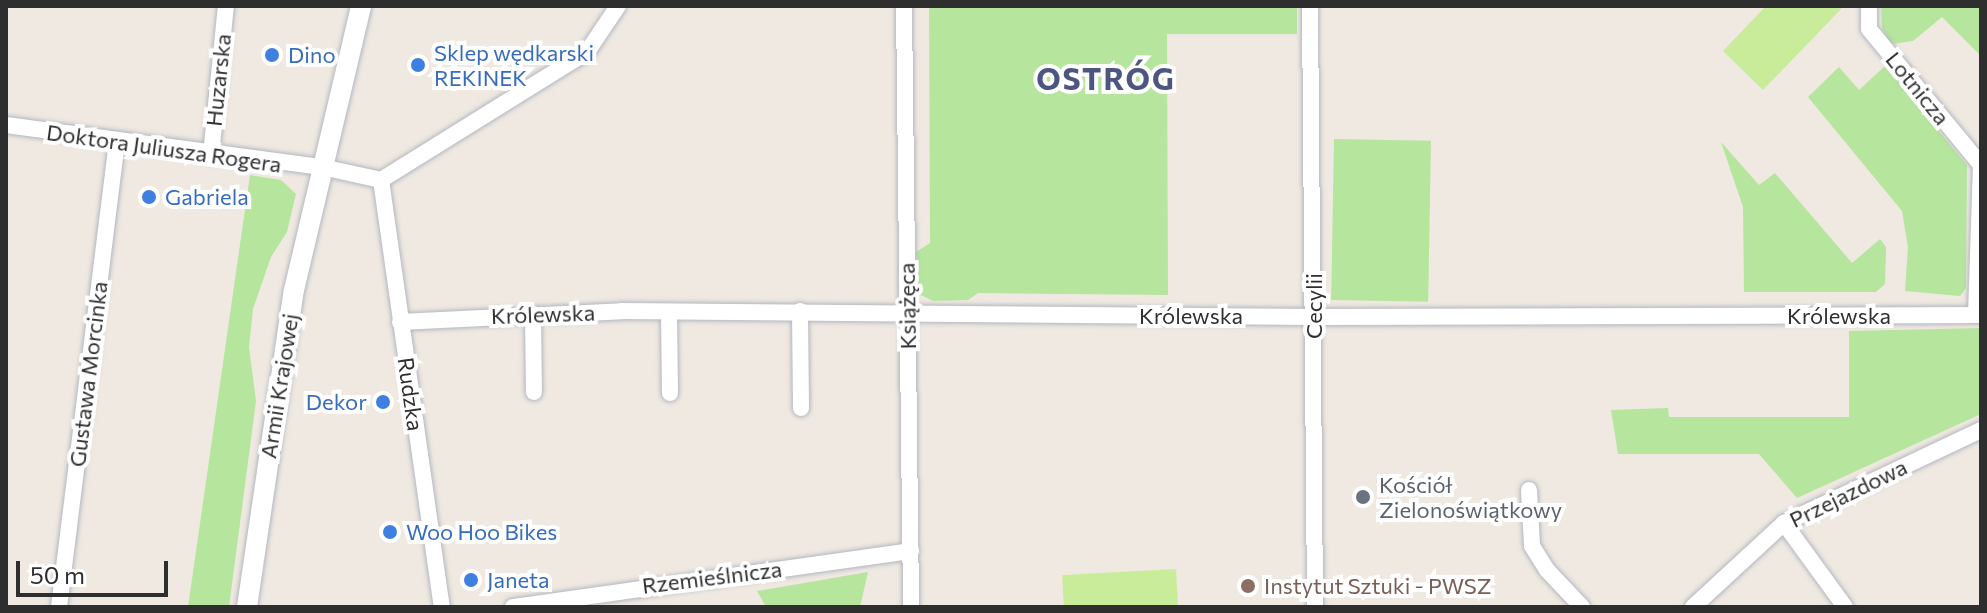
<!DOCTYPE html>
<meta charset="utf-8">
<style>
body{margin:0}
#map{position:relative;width:1987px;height:613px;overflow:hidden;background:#efe9e1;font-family:Commissioner,sans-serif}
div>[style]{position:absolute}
.green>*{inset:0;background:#b6e59e;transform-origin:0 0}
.pitch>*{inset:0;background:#c9ec9a;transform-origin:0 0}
.roads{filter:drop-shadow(0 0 2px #b4b7c1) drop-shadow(0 0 2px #b4b7c1)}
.minor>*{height:16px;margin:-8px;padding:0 8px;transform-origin:8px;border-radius:8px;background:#fff}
.tertiary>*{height:20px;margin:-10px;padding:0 10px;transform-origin:10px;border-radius:10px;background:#fff}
.dots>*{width:22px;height:22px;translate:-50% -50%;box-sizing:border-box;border:4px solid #fff;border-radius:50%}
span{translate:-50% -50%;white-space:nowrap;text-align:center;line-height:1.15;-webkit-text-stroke:8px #fff;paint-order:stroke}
.shop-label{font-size:22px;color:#366cbe}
.left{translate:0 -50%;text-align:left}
.right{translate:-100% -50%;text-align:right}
.street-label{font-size:22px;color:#2e2e2e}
.worship-label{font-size:22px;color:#5b616d}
.education-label{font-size:22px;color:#785e54}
.district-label{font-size:30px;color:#4d5680;font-weight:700;letter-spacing:2px}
.frame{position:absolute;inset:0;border:8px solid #2e2e2e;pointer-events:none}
.scale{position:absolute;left:16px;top:561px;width:152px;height:36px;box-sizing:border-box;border:4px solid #2e2e2e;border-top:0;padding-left:10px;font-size:24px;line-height:28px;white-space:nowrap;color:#2e2e2e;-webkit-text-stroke:6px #fff;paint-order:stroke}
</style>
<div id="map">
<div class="green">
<div style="clip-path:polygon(929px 6px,1297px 6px,1297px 34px,1167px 34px,1168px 295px,978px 293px,968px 300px,933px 301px,917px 293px,916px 252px,930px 243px)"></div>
<div style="clip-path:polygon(1881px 6px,1981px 6px,1981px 56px,1942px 17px,1913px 41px,1891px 44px,1882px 28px)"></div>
<div style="clip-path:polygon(1885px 66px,1967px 165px,1966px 288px,1960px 296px,1905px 291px,1908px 247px,1902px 211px,1808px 97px,1839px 67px,1859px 90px)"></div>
<div style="left:1334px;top:139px;width:97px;height:161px;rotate:1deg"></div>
<div style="clip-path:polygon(1721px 142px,1759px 185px,1775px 173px,1852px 263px,1880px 239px,1886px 247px,1885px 284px,1876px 292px,1744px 292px,1743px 207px)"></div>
<div style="clip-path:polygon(250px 175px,281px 180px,296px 194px,287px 232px,271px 257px,253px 309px,249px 347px,256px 401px,229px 607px,188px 607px)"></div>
<div style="clip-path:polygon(1981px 328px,1981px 414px,1797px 498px,1759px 454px,1618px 454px,1611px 410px,1668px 408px,1669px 417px,1849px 417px,1849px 331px)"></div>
<div style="clip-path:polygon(868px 572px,860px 607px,766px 607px,757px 591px)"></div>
</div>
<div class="pitch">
<div style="clip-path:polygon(1766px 6px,1844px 6px,1763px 90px,1723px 51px)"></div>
<div style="left:1176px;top:569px;width:38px;height:114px;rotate:87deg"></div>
</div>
<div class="roads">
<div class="minor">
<div style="left:904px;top:6px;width:601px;rotate:89.33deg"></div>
<div style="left:1310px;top:6px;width:601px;rotate:89.52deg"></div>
<div style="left:1869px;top:6px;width:23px;rotate:90deg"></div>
<div style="left:1869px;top:29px;width:176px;rotate:50.5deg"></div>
<div style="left:6px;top:125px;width:319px;rotate:7.6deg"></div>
<div style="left:322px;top:167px;width:60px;rotate:12.4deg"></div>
<div style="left:381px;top:180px;width:431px;rotate:81.9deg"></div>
<div style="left:211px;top:155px;width:150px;rotate:-84.3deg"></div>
<div style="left:381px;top:180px;width:243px;rotate:-31.9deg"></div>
<div style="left:587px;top:52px;width:55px;rotate:-56deg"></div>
<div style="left:800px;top:311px;width:97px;rotate:89.4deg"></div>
<div style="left:669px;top:312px;width:81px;rotate:89.3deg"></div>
<div style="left:533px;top:314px;width:78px;rotate:89.3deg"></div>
<div style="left:1976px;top:315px;width:148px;rotate:-88.1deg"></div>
<div style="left:400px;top:322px;width:222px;rotate:-2.8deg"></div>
<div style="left:622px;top:311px;width:693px;rotate:0.5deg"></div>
<div style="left:1315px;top:317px;width:666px;rotate:-0.17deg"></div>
<div style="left:1529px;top:490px;width:56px;rotate:86.9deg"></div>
<div style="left:1532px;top:546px;width:28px;rotate:58deg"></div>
<div style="left:1547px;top:570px;width:51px;rotate:46.6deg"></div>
<div style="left:1784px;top:523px;width:104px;rotate:54deg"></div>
<div style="left:59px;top:607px;width:470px;rotate:-82.9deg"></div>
<div style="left:513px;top:607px;width:402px;rotate:-8deg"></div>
<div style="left:1693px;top:607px;width:124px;rotate:-42.7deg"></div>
<div style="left:1784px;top:523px;width:218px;rotate:-25.3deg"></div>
</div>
<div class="tertiary">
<div style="left:247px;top:607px;width:320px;rotate:-81.6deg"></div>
<div style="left:294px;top:290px;width:292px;rotate:-76.7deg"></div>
</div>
</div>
<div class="dots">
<div style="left:272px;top:55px;background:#3f7fe0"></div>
<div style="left:418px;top:65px;background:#3f7fe0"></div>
<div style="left:149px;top:197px;background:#3f7fe0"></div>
<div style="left:383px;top:402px;background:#3f7fe0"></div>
<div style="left:1363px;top:497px;background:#6b7280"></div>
<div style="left:390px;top:532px;background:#3f7fe0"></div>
<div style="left:471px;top:580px;background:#3f7fe0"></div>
<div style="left:1248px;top:586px;background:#8d6e63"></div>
</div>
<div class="shop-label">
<span class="left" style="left:434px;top:65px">Sklep wędkarski<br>REKINEK</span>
<span class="left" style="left:288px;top:55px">Dino</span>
<span class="left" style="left:165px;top:197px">Gabriela</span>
<span class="right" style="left:367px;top:402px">Dekor</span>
<span class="left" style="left:406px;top:532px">Woo Hoo Bikes</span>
<span class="left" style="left:487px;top:580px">Janeta</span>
</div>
<div class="street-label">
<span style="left:218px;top:80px;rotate:-84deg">Huzarska</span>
<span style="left:1918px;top:88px;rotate:51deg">Lotnicza</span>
<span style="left:164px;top:148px;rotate:8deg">Doktora Juliusza Rogera</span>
<span style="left:907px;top:306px;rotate:-91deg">Książęca</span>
<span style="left:1314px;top:306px;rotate:-90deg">Cecylii</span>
<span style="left:543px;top:314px;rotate:-2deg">Królewska</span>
<span style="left:1191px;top:316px">Królewska</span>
<span style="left:1839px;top:316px">Królewska</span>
<span style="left:88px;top:374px;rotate:-83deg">Gustawa Morcinka</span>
<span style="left:279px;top:386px;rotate:-81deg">Armii Krajowej</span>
<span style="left:411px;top:394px;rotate:82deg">Rudzka</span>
<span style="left:1848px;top:493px;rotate:-26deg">Przejazdowa</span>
<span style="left:712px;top:577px;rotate:-7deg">Rzemieślnicza</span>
</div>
<div class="worship-label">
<span class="left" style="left:1379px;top:497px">Kościół<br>Zielonoświątkowy</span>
</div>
<div class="education-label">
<span class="left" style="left:1264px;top:586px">Instytut Sztuki - PWSZ</span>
</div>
<div class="district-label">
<span style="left:1106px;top:78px">OSTRÓG</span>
</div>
<div class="frame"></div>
<div class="scale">50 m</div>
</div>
